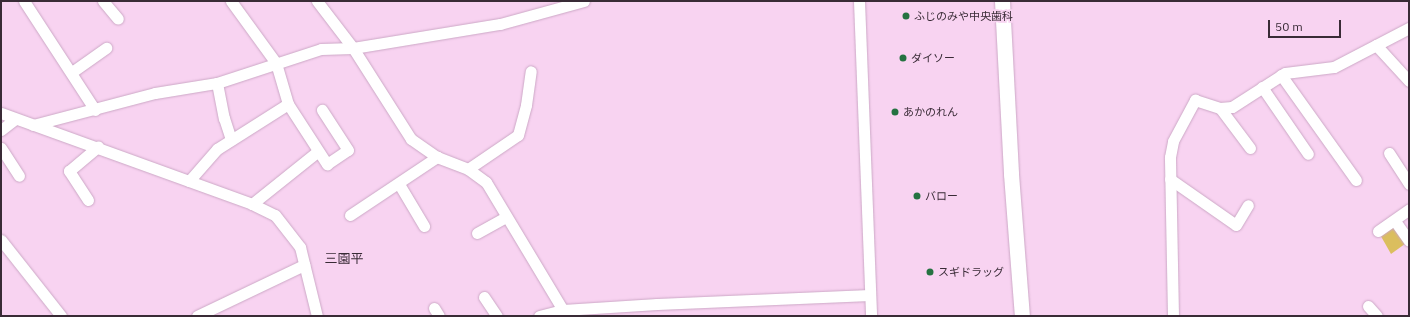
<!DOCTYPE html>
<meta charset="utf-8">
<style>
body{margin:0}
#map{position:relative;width:1410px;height:317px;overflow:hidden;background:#f8d3f1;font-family:"IBM Plex Sans","Noto Sans JP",sans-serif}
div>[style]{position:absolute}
.green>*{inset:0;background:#dbbe5e}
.roads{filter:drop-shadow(0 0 1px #cca8c6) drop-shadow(0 0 1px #cca8c6)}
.street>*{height:11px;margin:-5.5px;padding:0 5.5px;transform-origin:5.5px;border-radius:5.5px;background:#fff}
.secondary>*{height:15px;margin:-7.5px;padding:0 7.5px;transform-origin:7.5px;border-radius:7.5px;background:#fff}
.dots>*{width:11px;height:11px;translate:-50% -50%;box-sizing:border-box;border:2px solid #f8d3f1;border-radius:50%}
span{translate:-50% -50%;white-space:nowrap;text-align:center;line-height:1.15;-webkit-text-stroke:3.5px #f8d3f1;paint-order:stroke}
.poi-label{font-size:11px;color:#392b36}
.left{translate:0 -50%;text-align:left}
.quarter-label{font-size:13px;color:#392b36}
.frame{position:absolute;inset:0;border:2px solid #392b36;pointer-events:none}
.scale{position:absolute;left:1268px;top:20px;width:73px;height:18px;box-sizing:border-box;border:2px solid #392b36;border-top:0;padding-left:5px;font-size:12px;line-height:14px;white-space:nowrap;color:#392b36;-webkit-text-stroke:3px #f8d3f1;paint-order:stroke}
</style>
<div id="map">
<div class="green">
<div style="clip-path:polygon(1395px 221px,1409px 241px,1391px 254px,1378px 231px)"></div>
</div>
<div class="roads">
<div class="street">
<div style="left:24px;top:1px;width:130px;rotate:56.9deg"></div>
<div style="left:103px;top:1px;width:23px;rotate:50deg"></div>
<div style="left:317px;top:1px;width:59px;rotate:52.5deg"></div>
<div style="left:353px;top:48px;width:108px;rotate:57.5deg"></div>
<div style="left:411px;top:139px;width:32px;rotate:35deg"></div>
<div style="left:437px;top:157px;width:33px;rotate:21deg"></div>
<div style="left:468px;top:169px;width:22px;rotate:36deg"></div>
<div style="left:486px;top:182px;width:149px;rotate:59deg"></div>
<div style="left:859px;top:1px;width:315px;rotate:87.8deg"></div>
<div style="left:1376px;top:45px;width:49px;rotate:47.5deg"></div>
<div style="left:72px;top:72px;width:42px;rotate:-35.2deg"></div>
<div style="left:1281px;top:75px;width:129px;rotate:54.5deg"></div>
<div style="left:217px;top:83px;width:36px;rotate:79deg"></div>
<div style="left:224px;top:118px;width:23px;rotate:72deg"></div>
<div style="left:1262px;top:87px;width:81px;rotate:55.5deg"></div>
<div style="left:288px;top:104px;width:72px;rotate:57deg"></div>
<div style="left:327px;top:164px;width:25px;rotate:-34deg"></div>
<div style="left:348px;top:150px;width:48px;rotate:-123deg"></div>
<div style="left:1220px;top:108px;width:50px;rotate:53.1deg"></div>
<div style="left:1px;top:113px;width:267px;rotate:19.9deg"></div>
<div style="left:252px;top:204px;width:25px;rotate:26deg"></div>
<div style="left:275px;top:215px;width:41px;rotate:52deg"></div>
<div style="left:300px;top:247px;width:71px;rotate:76.2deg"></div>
<div style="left:33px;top:125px;width:126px;rotate:-14.7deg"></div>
<div style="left:155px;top:93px;width:63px;rotate:-9.2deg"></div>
<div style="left:217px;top:83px;width:109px;rotate:-18.1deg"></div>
<div style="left:321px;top:49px;width:32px;rotate:-2deg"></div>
<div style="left:353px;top:48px;width:149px;rotate:-9.3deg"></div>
<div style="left:500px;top:24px;width:87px;rotate:-15.3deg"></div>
<div style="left:1px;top:130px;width:18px;rotate:-38deg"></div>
<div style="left:1px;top:148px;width:33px;rotate:57deg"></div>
<div style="left:1389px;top:153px;width:37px;rotate:57deg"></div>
<div style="left:468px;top:169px;width:60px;rotate:-34.2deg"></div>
<div style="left:518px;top:135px;width:31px;rotate:-75deg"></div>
<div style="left:526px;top:105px;width:34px;rotate:-82deg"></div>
<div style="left:1170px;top:179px;width:80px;rotate:34.9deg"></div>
<div style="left:1236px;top:225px;width:23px;rotate:-59deg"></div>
<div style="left:189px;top:181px;width:43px;rotate:-48.8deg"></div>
<div style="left:217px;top:149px;width:84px;rotate:-32.4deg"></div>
<div style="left:288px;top:104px;width:43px;rotate:-106.3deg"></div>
<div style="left:276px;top:63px;width:77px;rotate:-126deg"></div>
<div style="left:399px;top:184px;width:49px;rotate:59.2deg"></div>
<div style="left:88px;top:200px;width:35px;rotate:-123deg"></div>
<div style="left:69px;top:171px;width:38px;rotate:-40deg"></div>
<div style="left:252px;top:204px;width:83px;rotate:-38.7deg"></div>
<div style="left:350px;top:215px;width:105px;rotate:-33.7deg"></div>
<div style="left:1395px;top:221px;width:24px;rotate:55deg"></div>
<div style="left:1378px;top:231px;width:38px;rotate:-35deg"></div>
<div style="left:477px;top:233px;width:33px;rotate:-29deg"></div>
<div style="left:1px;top:240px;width:97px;rotate:51.7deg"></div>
<div style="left:484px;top:297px;width:23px;rotate:56deg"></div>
<div style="left:1368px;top:306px;width:13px;rotate:48deg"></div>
<div style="left:434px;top:308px;width:9px;rotate:58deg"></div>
<div style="left:197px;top:316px;width:119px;rotate:-25.5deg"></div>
<div style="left:539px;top:316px;width:25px;rotate:-14deg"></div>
<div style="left:563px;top:310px;width:94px;rotate:-3.7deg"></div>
<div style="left:657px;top:304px;width:213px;rotate:-2.4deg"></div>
<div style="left:1173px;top:316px;width:159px;rotate:-91.1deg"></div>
<div style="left:1170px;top:157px;width:16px;rotate:-79deg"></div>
<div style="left:1173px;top:141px;width:47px;rotate:-61.8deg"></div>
<div style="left:1195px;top:100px;width:26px;rotate:18deg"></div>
<div style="left:1220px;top:108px;width:12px;rotate:-5deg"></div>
<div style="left:1232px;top:107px;width:63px;rotate:-32.7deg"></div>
<div style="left:1285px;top:73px;width:49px;rotate:-7deg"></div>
<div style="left:1334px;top:67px;width:85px;rotate:-27.5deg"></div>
</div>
<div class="secondary">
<div style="left:1002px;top:1px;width:173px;rotate:87deg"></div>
<div style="left:1011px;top:174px;width:142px;rotate:85.6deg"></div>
</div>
</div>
<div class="dots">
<div style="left:906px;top:16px;background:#257241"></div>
<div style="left:903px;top:58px;background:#257241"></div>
<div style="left:895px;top:112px;background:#257241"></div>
<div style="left:917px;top:196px;background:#257241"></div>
<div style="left:930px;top:272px;background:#257241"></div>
</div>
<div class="poi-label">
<span class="left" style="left:914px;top:16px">ふじのみや中央歯科</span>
<span class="left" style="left:911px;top:58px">ダイソー</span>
<span class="left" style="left:903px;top:112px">あかのれん</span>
<span class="left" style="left:925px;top:196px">バロー</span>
<span class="left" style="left:938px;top:272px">スギドラッグ</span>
</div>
<div class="quarter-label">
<span style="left:344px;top:259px">三園平</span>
</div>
<div class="frame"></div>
<div class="scale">50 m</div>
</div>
